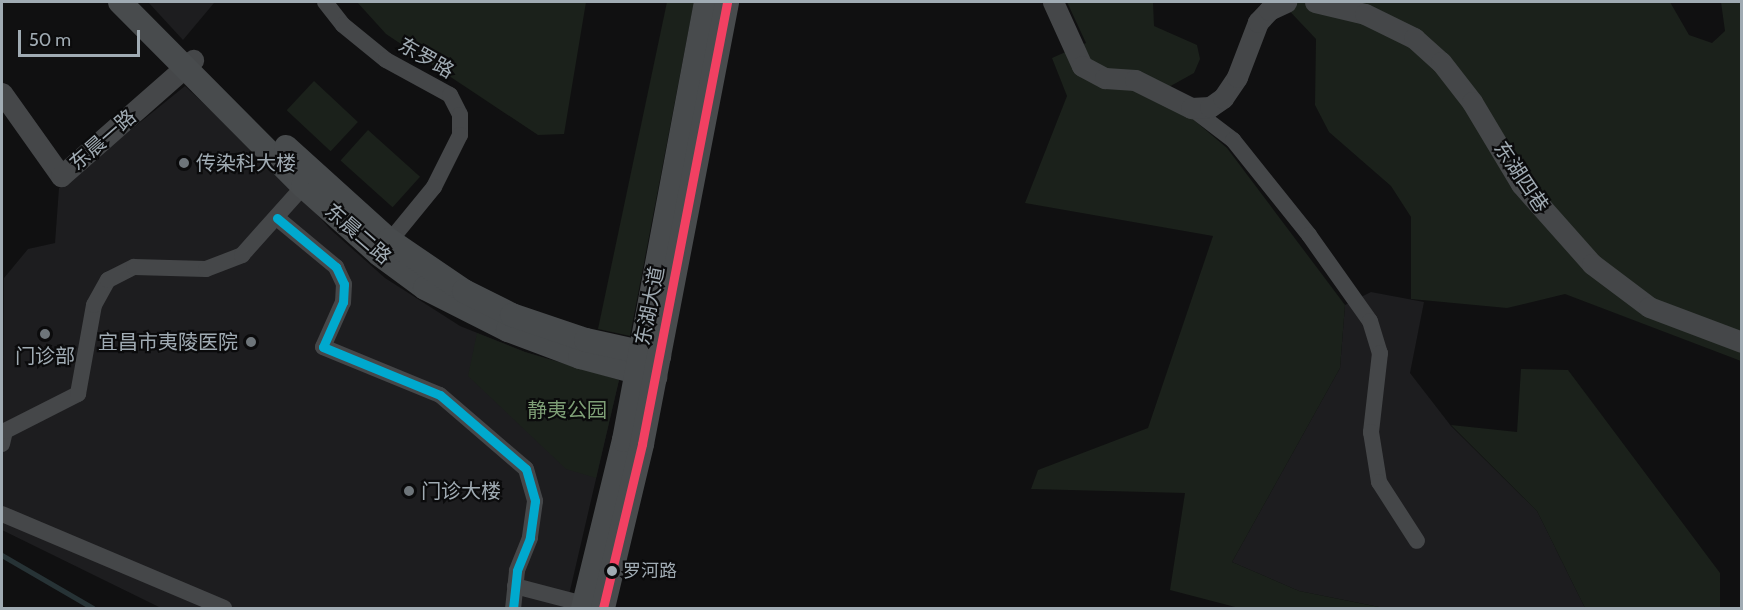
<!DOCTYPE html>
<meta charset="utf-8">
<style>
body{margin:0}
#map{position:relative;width:1743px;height:610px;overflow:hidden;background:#101011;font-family:Cabin,"Noto Sans SC",sans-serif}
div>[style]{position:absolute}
.built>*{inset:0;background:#1d1d1f}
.green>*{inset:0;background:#1b211b;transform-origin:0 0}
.stream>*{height:4.5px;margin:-2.25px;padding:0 2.25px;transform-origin:2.25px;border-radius:2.25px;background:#273336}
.minor>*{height:16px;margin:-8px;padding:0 8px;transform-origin:8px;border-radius:8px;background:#454749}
.tertiary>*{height:21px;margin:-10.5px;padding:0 10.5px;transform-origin:10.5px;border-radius:10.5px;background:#454749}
.secondary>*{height:24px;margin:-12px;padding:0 12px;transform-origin:12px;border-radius:12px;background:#484b4d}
.bus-1>*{height:9px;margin:-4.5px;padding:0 4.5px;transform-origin:4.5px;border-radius:4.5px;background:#f24062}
.bus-2>*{height:9px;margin:-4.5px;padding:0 4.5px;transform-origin:4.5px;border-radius:4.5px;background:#00a9ce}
.dots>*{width:16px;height:16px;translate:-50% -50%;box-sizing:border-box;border:3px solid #0b0b0c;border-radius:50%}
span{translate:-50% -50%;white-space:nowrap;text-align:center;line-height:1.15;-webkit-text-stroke:4.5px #0b0b0c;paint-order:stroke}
.bus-label{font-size:18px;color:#a0abb3}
.left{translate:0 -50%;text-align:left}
.street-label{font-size:20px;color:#a0abb3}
.poi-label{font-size:20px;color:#a0abb3}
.right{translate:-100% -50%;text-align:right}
.park-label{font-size:20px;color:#7e9f76}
.frame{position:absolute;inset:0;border:3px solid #a0abb3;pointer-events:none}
.scale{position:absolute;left:18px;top:30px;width:122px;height:27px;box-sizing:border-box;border:3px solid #a0abb3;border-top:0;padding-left:8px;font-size:18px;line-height:21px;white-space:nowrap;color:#a0abb3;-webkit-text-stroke:4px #0b0b0c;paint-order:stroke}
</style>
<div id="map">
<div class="built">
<div style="clip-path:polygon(148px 2px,214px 2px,214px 3px,183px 40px)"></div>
<div style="clip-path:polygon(185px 86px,291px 185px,330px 229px,385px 278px,460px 326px,525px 352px,619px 380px,566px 608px,161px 608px,2px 530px,4px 278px,28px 249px,55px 243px,59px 188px)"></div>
<div style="clip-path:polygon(1371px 292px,1424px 302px,1410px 373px,1451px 426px,1537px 511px,1585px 608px,1384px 608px,1299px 591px,1232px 562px,1340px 368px,1345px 305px)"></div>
</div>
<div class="green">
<div style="clip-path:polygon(357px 2px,586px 2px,564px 134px,538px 135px,386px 34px)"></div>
<div style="clip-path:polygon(667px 2px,694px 2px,630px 336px,598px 329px)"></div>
<div style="clip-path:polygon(1067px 2px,1153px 2px,1154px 26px,1197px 45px,1200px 59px,1194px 73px,1167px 88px,1188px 115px,1227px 148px,1345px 305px,1340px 368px,1232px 562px,1299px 591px,1384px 608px,1239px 608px,1170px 590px,1185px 493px,1031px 489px,1038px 470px,1148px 428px,1213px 236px,1025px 203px,1067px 96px,1052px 58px,1086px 43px)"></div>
<div style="clip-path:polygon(1281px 2px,1670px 2px,1689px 35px,1712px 43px,1725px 31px,1721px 2px,1741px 2px,1741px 361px,1565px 294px,1507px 308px,1411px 299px,1411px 217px,1391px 186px,1329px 132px,1315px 105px,1316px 39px)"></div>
<div style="left:314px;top:81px;width:60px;height:40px;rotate:43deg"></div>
<div style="left:368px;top:130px;width:70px;height:41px;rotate:42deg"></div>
<div style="clip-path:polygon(477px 333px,525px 352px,619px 380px,596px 478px,566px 469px,468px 376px)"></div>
<div style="clip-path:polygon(1521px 369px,1568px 370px,1720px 573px,1720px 608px,1585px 608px,1537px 511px,1451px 425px,1517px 432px)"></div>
</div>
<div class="stream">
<div style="left:2px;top:555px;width:105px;rotate:30.2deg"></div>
</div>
<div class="minor">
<div style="left:325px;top:2px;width:29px;rotate:52deg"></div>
<div style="left:343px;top:25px;width:55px;rotate:39.1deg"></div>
<div style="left:386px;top:60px;width:73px;rotate:28.7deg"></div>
<div style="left:450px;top:95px;width:22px;rotate:63deg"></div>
<div style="left:460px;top:115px;width:20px;rotate:90deg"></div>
<div style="left:460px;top:135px;width:58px;rotate:116.6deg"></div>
<div style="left:434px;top:187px;width:79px;rotate:129.3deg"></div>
<div style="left:1191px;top:108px;width:53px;rotate:37.3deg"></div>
<div style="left:1233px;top:140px;width:122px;rotate:51.3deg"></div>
<div style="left:1309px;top:235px;width:105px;rotate:54.7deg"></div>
<div style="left:1370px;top:321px;width:34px;rotate:73deg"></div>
<div style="left:1380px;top:353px;width:80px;rotate:96.5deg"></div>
<div style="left:1371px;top:432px;width:51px;rotate:80.9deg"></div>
<div style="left:1379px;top:482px;width:70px;rotate:57.2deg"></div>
<div style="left:277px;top:218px;width:77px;rotate:39.7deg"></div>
<div style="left:336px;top:267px;width:19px;rotate:65deg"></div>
<div style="left:344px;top:284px;width:18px;rotate:93deg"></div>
<div style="left:343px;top:302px;width:49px;rotate:114deg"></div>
<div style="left:323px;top:347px;width:126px;rotate:22.3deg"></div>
<div style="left:440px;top:395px;width:113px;rotate:40.7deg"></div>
<div style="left:526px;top:469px;width:33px;rotate:74deg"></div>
<div style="left:535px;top:501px;width:37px;rotate:98deg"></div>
<div style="left:530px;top:538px;width:35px;rotate:112deg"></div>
<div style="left:517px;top:571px;width:37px;rotate:96deg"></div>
<div style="left:2px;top:444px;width:13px;rotate:-77deg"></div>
<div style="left:5px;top:431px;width:82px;rotate:-26.9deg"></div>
<div style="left:78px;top:394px;width:90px;rotate:-79.8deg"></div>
<div style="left:94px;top:305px;width:29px;rotate:-61deg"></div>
<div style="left:108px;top:280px;width:29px;rotate:-27deg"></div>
<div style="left:134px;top:267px;width:72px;rotate:1.6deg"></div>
<div style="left:206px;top:269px;width:39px;rotate:-21deg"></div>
<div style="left:242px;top:255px;width:102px;rotate:-48.2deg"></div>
<div style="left:2px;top:514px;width:241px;rotate:22.9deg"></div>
<div style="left:515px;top:586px;width:71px;rotate:14.6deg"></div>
</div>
<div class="tertiary">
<div style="left:1053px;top:2px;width:70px;rotate:65.6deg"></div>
<div style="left:1082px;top:66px;width:26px;rotate:28deg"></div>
<div style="left:1105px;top:78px;width:30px;rotate:4deg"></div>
<div style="left:1135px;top:80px;width:63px;rotate:26.6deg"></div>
<div style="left:1191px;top:108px;width:19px;rotate:-3deg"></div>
<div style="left:1210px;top:107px;width:16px;rotate:-35deg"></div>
<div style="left:1223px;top:98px;width:25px;rotate:-56deg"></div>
<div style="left:1237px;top:77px;width:59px;rotate:-69.1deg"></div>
<div style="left:1258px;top:22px;width:16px;rotate:-47deg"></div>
<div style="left:1269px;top:10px;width:19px;rotate:-25deg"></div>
<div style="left:1315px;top:2px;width:51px;rotate:13.5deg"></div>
<div style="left:1365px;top:14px;width:55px;rotate:26.1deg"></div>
<div style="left:1414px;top:38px;width:36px;rotate:42deg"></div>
<div style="left:1441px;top:62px;width:51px;rotate:52.2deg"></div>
<div style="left:1472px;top:102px;width:96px;rotate:59.1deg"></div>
<div style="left:1521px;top:184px;width:107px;rotate:48.4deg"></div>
<div style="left:1592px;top:264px;width:71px;rotate:37deg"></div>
<div style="left:1649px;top:307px;width:99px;rotate:20.6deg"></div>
<div style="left:2px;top:93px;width:102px;rotate:54.6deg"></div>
<div style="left:61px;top:176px;width:176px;rotate:-41.3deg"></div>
</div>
<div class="secondary">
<div style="left:120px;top:2px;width:260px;rotate:45.2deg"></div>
<div style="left:303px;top:186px;width:102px;rotate:41.8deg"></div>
<div style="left:379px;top:254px;width:57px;rotate:36.5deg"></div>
<div style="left:425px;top:288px;width:93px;rotate:26.8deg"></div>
<div style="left:508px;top:330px;width:77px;rotate:20.6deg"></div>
<div style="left:580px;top:357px;width:78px;rotate:14.9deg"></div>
<div style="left:286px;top:147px;width:139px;rotate:42.1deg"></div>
<div style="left:389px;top:240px;width:91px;rotate:34.2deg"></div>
<div style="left:464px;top:291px;width:54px;rotate:26.6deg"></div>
<div style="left:512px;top:315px;width:78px;rotate:18.7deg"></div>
<div style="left:586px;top:340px;width:75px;rotate:12.4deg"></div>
<div style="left:583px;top:608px;width:173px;rotate:-76.3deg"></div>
<div style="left:624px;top:440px;width:446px;rotate:-79.4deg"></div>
<div style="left:603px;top:608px;width:169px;rotate:-76.6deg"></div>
<div style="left:642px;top:444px;width:450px;rotate:-79.1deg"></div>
</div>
<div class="bus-1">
<div style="left:603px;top:608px;width:169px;rotate:-76.6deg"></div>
<div style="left:642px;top:444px;width:450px;rotate:-79.1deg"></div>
</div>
<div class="bus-2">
<div style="left:277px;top:218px;width:77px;rotate:39.7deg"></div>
<div style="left:336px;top:267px;width:19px;rotate:65deg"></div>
<div style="left:344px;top:284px;width:18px;rotate:93deg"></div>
<div style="left:343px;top:302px;width:49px;rotate:114deg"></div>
<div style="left:323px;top:347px;width:126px;rotate:22.3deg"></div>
<div style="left:440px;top:395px;width:113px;rotate:40.7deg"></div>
<div style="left:526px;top:469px;width:33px;rotate:74deg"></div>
<div style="left:535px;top:501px;width:37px;rotate:98deg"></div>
<div style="left:530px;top:538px;width:35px;rotate:112deg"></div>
<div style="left:517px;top:571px;width:37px;rotate:96deg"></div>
</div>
<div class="dots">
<div style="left:184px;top:163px;background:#6e757a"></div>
<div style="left:45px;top:334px;background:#6e757a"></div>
<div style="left:251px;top:342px;background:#6e757a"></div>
<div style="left:409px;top:491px;background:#6e757a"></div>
<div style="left:612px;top:571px;background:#a0abb3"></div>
</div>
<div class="bus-label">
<span class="left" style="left:623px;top:571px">罗河路</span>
</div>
<div class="street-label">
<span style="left:426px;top:58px;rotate:30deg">东罗路</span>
<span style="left:103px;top:140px;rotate:-41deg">东晨一路</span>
<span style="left:1521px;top:177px;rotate:56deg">东湖四巷</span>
<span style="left:358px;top:234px;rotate:41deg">东晨二路</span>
<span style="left:650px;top:306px;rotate:-79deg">东湖大道</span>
</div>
<div class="poi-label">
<span class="left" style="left:196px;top:163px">传染科大楼</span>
<span class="right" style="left:238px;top:342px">宜昌市夷陵医院</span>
<span style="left:45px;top:356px">门诊部</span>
<span class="left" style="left:421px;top:491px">门诊大楼</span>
</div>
<div class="park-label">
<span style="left:567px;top:410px">静夷公园</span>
</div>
<div class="frame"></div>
<div class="scale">50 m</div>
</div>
